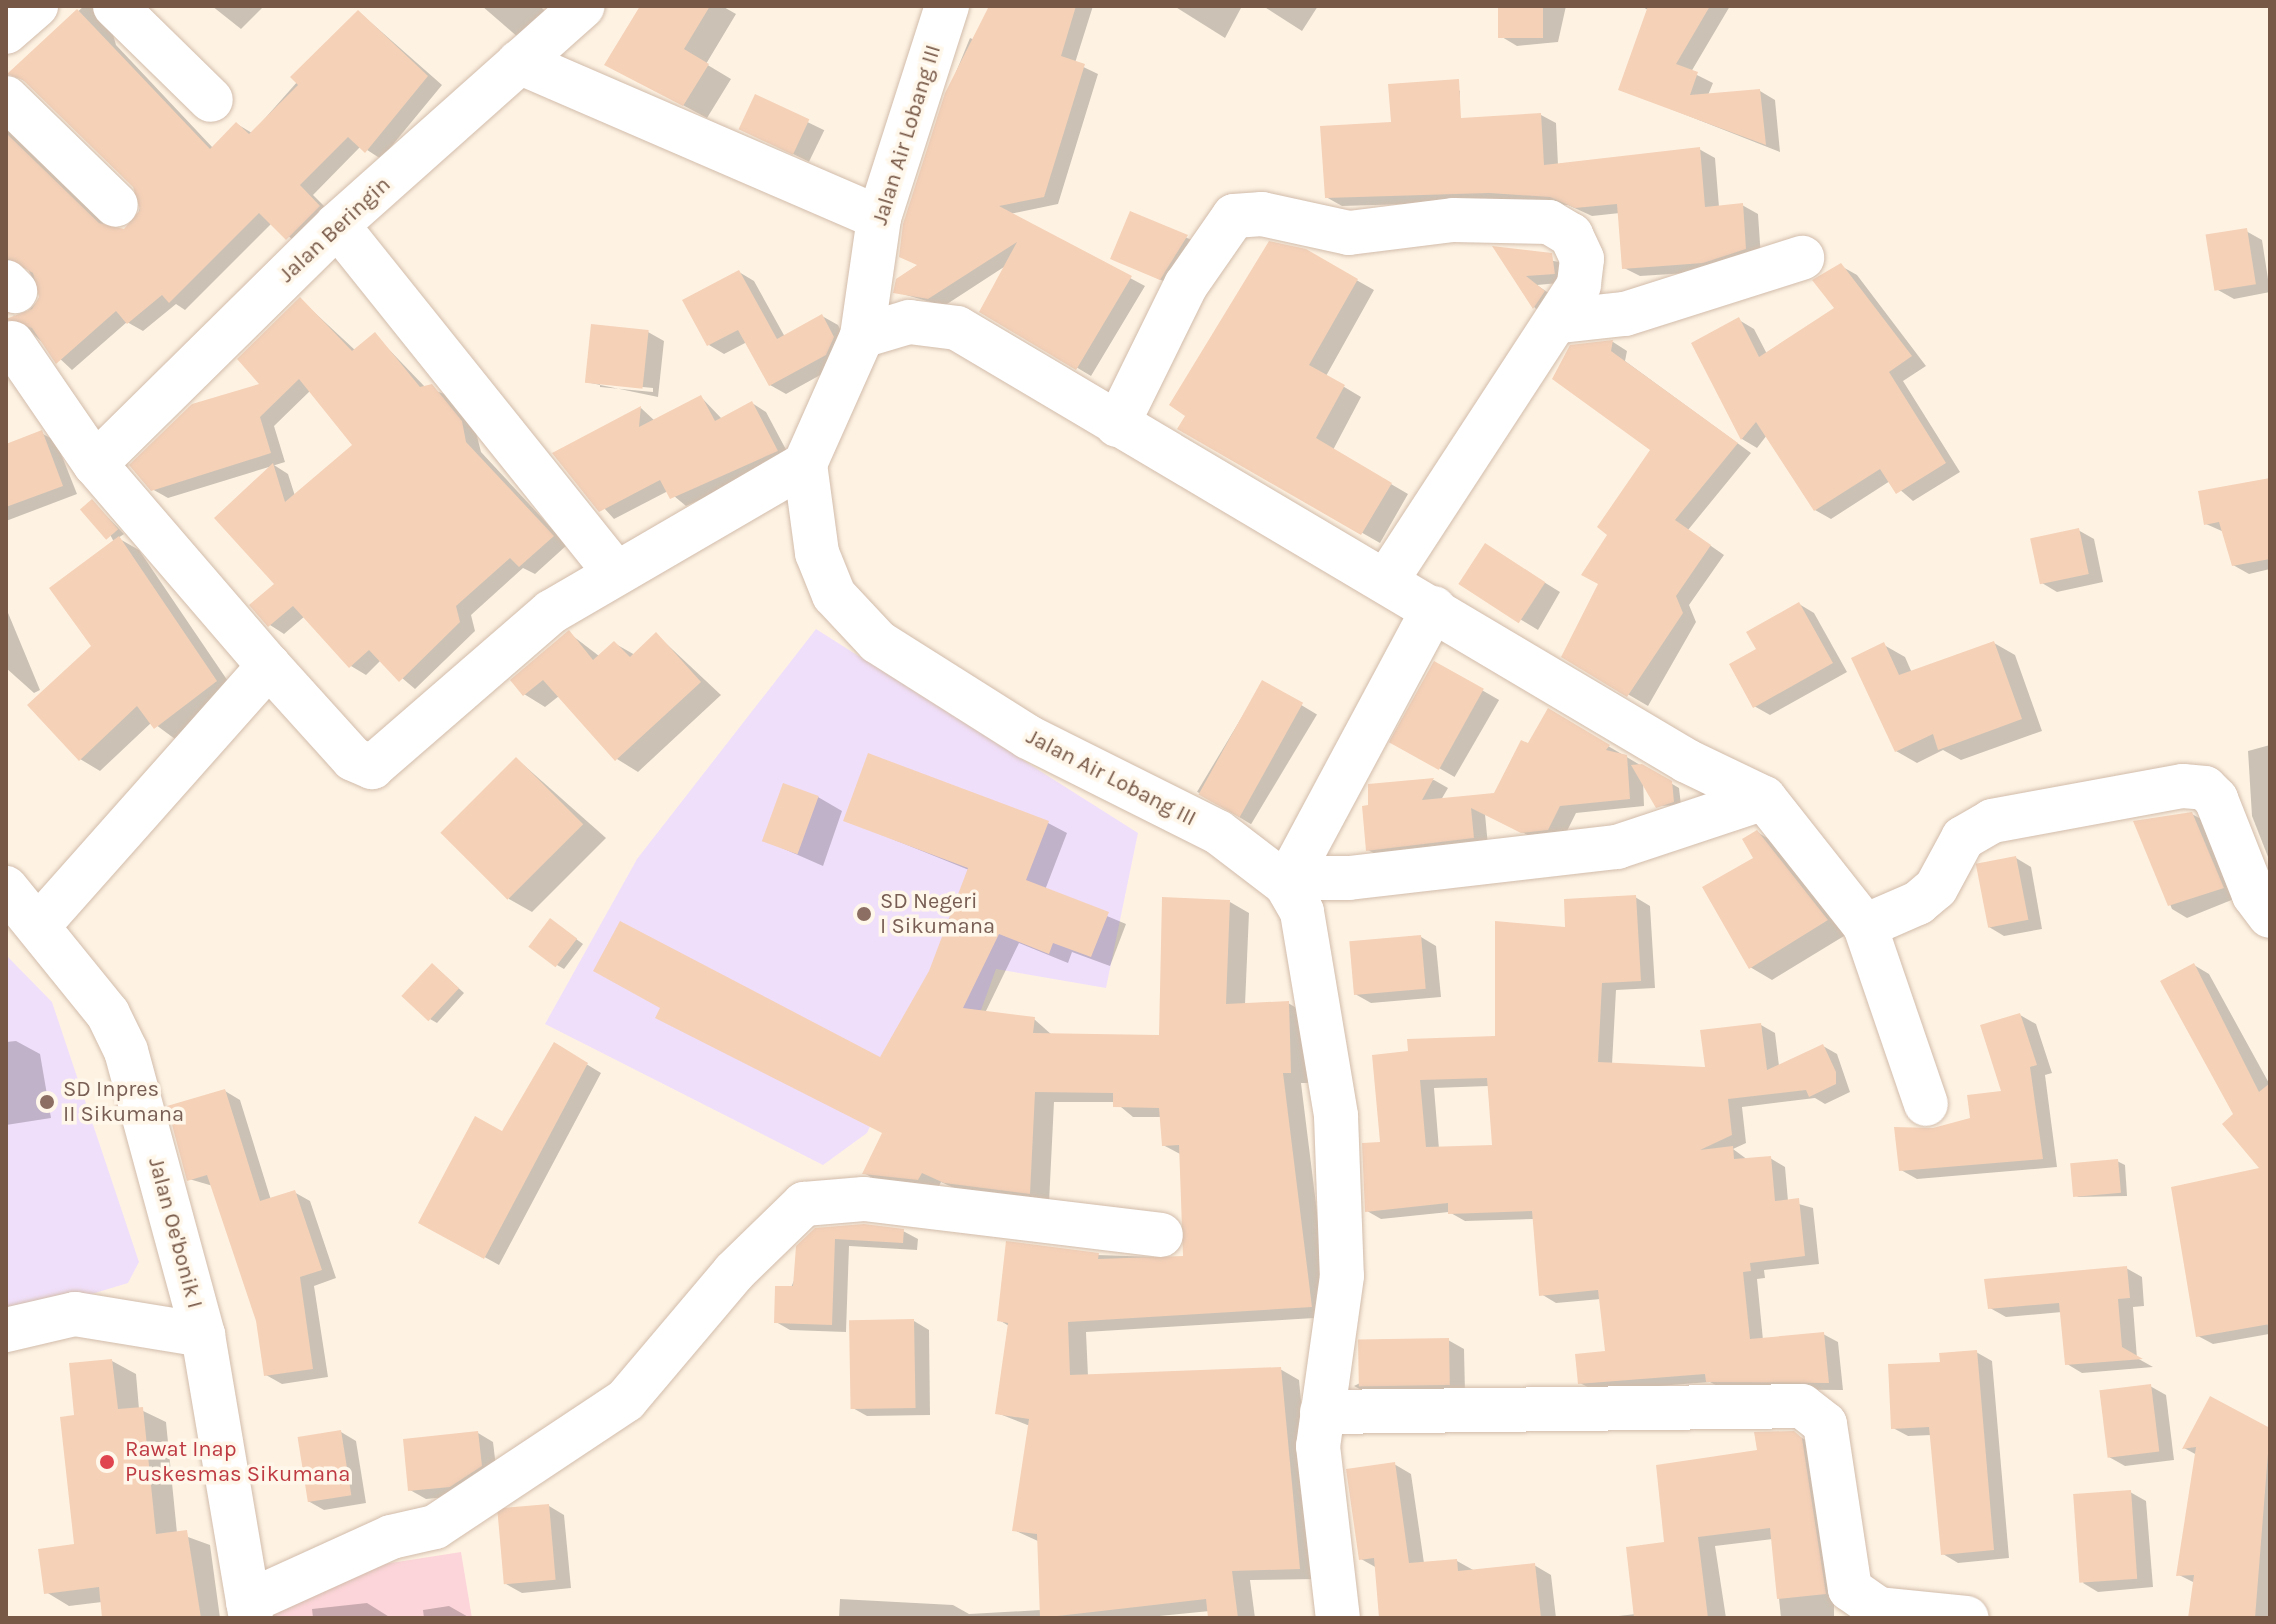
<!DOCTYPE html>
<style>
body{margin:0}
#map{position:relative;width:2276px;height:1624px;overflow:hidden;background:#fef3e3;font-family:Karla,sans-serif}
div>[style]{position:absolute}
.education>*{inset:0;background:#f0dffa}
.medical>*{inset:0;background:#fcd5da}
.shadow>*{inset:0;background:#0003;transform-origin:0 0}
.building>*{inset:0;background:#f5d1b8;transform-origin:0 0}
.roads{filter:drop-shadow(0 0 2px #d2bcab) drop-shadow(0 0 2px #d2bcab)}
.minor>*{height:44px;margin:-22px;padding:0 22px;transform-origin:22px;border-radius:22px;background:#fff}
.dots>*{width:22px;height:22px;translate:-50% -50%;box-sizing:border-box;border:4px solid #fff7ea;border-radius:50%}
span{translate:-50% -50%;white-space:nowrap;text-align:center;line-height:1.15;-webkit-text-stroke:7px #fff7ea;paint-order:stroke}
.street-label{font-size:22px;color:#775847}
.education-label{font-size:22px;color:#785e54}
.left{translate:0 -50%;text-align:left}
.health-label{font-size:22px;color:#be3a42}
.frame{position:absolute;inset:0;border:8px solid #775847;pointer-events:none}
</style>
<div id="map">
<div class="education">
<div style="clip-path:polygon(816px 629px,1138px 833px,1106px 988px,996px 969px,981px 1010px,878px 1109px,867px 1133px,823px 1165px,545px 1024px,637px 859px)"></div>
<div style="clip-path:polygon(6px 955px,52px 1002px,139px 1262px,128px 1283px,6px 1320px)"></div>
</div>
<div class="medical">
<div style="clip-path:polygon(461px 1552px,472px 1618px,268px 1618px,263px 1583px)"></div>
</div>
<div class="shadow">
<div style="clip-path:polygon(84px 6px,106px 9px,116px 45px,213px 148px,237px 124px,252px 133px,359px 12px,442px 85px,381px 159px,361px 146px,313px 195px,334px 216px,302px 247px,272px 223px,185px 310px,176px 304px,143px 331px,127px 322px,72px 370px,13px 315px,21px 318px,42px 297px,28px 269px,14px 265px,6px 274px,6px 129px,107px 227px,122px 231px,136px 223px,142px 199px,135px 186px,30px 84px,10px 73px)"></div>
<div style="clip-path:polygon(212px 6px,264px 6px,241px 29px)"></div>
<div style="clip-path:polygon(482px 6px,540px 6px,554px 20px,527px 45px)"></div>
<div style="clip-path:polygon(642px 6px,722px 6px,736px 14px,706px 64px,731px 79px,707px 118px,630px 77px)"></div>
<div style="clip-path:polygon(991px 6px,1093px 6px,1075px 63px,1098px 74px,1058px 204px,1010px 214px,1145px 286px,1091px 376px,982px 311px,1007px 265px,944px 306px,896px 292px,919px 266px,947px 94px,970px 38px,979px 42px)"></div>
<div style="clip-path:polygon(1174px 6px,1242px 6px,1225px 38px)"></div>
<div style="clip-path:polygon(1263px 6px,1318px 6px,1302px 31px)"></div>
<div style="clip-path:polygon(1500px 6px,1566px 6px,1558px 42px,1517px 46px,1502px 37px)"></div>
<div style="clip-path:polygon(1641px 6px,1730px 6px,1691px 72px,1713px 83px,1708px 95px,1760px 91px,1775px 100px,1780px 152px,1620px 89px,1648px 10px)"></div>
<div style="clip-path:polygon(1445px 82px,1460px 91px,1459px 120px,1537px 123px,1541px 115px,1556px 123px,1558px 165px,1699px 149px,1715px 158px,1719px 207px,1742px 205px,1758px 214px,1761px 258px,1719px 271px,1640px 276px,1624px 268px,1620px 213px,1592px 216px,1568px 205px,1506px 201px,1342px 206px,1326px 197px,1393px 123px)"></div>
<div style="left:756px;top:97px;width:76px;height:35px;rotate:26deg"></div>
<div style="left:1131px;top:213px;width:78px;height:49px;rotate:24deg"></div>
<div style="clip-path:polygon(2246px 231px,2262px 240px,2270px 292px,2234px 299px,2218px 290px)"></div>
<div style="clip-path:polygon(1496px 248px,1567px 264px,1570px 282px,1537px 285px,1560px 301px,1550px 317px,1535px 308px)"></div>
<div style="clip-path:polygon(1305px 251px,1374px 290px,1326px 376px,1361px 397px,1333px 450px,1408px 494px,1380px 543px,1180px 429px)"></div>
<div style="clip-path:polygon(1841px 266px,1857px 275px,1926px 366px,1903px 381px,1960px 472px,1913px 501px,1890px 481px,1831px 519px,1815px 510px,1767px 435px,1757px 448px,1742px 439px,1694px 344px,1739px 320px,1754px 329px,1767px 354px,1837px 308px)"></div>
<div style="clip-path:polygon(739px 272px,754px 281px,785px 337px,822px 316px,838px 325px,849px 347px,842px 363px,786px 394px,770px 385px,747px 342px,724px 354px,709px 345px)"></div>
<div style="clip-path:polygon(300px 299px,356px 351px,375px 335px,426px 388px,448px 395px,476px 432px,481px 452px,567px 545px,535px 574px,523px 568px,471px 615px,475px 631px,415px 689px,381px 660px,366px 675px,351px 666px,305px 616px,284px 634px,270px 625px,277px 584px,217px 518px,274px 465px,288px 474px,295px 496px,355px 445px,311px 390px,274px 426px,285px 462px,168px 498px,152px 489px,263px 385px)"></div>
<div style="clip-path:polygon(evenodd,648px 332px,664px 341px,658px 397px,586px 382px,648px 332px,600px 383px,653px 388px,653px 392px,600px 387px,600px 383px)"></div>
<div style="clip-path:polygon(1613px 342px,1627px 351px,1625px 361px,1751px 453px,1688px 530px,1724px 555px,1689px 605px,1696px 622px,1648px 706px,1564px 657px,1600px 584px,1610px 534px,1652px 450px,1571px 347px)"></div>
<div style="clip-path:polygon(701px 397px,722px 419px,752px 403px,766px 412px,791px 459px,686px 506px,668px 491px,614px 519px,555px 454px,641px 408px,655px 421px)"></div>
<div style="clip-path:polygon(41px 433px,56px 441px,77px 494px,6px 521px,6px 446px)"></div>
<div style="clip-path:polygon(2270px 480px,2270px 569px,2249px 574px,2233px 565px,2224px 532px,2206px 524px)"></div>
<div style="clip-path:polygon(92px 501px,124px 534px,118px 538px,139px 550px,236px 693px,175px 739px,152px 722px,100px 771px,80px 759px,114px 542px)"></div>
<div style="clip-path:polygon(2078px 530px,2094px 539px,2103px 582px,2057px 592px,2042px 583px)"></div>
<div style="clip-path:polygon(1500px 555px,1560px 592px,1538px 630px,1462px 584px)"></div>
<div style="clip-path:polygon(1799px 604px,1814px 613px,1847px 672px,1770px 715px,1754px 706px,1759px 650px)"></div>
<div style="clip-path:polygon(6px 608px,40px 690px,34px 693px,6px 668px)"></div>
<div style="clip-path:polygon(569px 633px,599px 656px,614px 643px,635px 655px,657px 635px,721px 695px,638px 772px,617px 759px,559px 696px,545px 707px,524px 694px)"></div>
<div style="clip-path:polygon(1994px 643px,2015px 655px,2042px 731px,1961px 760px,1943px 750px,1917px 763px,1896px 751px,1884px 645px,1905px 657px,1912px 673px)"></div>
<div style="left:1435px;top:663px;width:74px;height:89px;rotate:30deg"></div>
<div style="left:1263px;top:682px;width:63px;height:128px;rotate:31deg"></div>
<div style="clip-path:polygon(1549px 711px,1679px 788px,1681px 805px,1657px 806px,1643px 780px,1644px 806px,1576px 813px,1564px 837px,1538px 840px,1485px 814px,1488px 846px,1383px 858px,1368px 850px,1370px 786px,1434px 780px,1448px 788px,1441px 800px,1495px 795px)"></div>
<div style="clip-path:polygon(2270px 745px,2270px 862px,2252px 816px,2248px 751px)"></div>
<div style="clip-path:polygon(517px 759px,606px 838px,532px 912px,509px 899px)"></div>
<div style="clip-path:polygon(818px 797px,842px 811px,823px 866px,766px 841px)"></div>
<div style="clip-path:polygon(2192px 814px,2208px 823px,2239px 897px,2187px 918px,2172px 909px,2136px 822px)"></div>
<div style="clip-path:polygon(845px 820px,1048px 823px,1067px 833px,1045px 890px,1126px 924px,1110px 966px,1072px 952px,1068px 963px,1019px 943px,985px 1013px,1034px 1019px,1052px 1035px,1161px 1037px,1230px 902px,1249px 913px,1245px 1005px,1288px 1003px,1307px 1014px,1309px 1083px,1301px 1083px,1330px 1317px,1086px 1332px,1088px 1376px,1280px 1369px,1299px 1380px,1318px 1579px,1250px 1580px,1255px 1618px,1210px 1618px,1210px 1611px,1139px 1618px,839px 1618px,840px 1599px,953px 1605px,969px 1614px,1041px 1610px,1040px 1542px,1014px 1530px,1030px 1426px,997px 1413px,1009px 1326px,999px 1320px,1098px 1255px,1185px 1258px,1182px 1155px,1163px 1145px,1161px 1117px,1133px 1117px,1115px 1102px,1054px 1102px,1049px 1203px,965px 1193px,941px 1182px,937px 1190px,883px 1184px,864px 1173px,884px 1133px,881px 1059px,930px 972px,969px 870px)"></div>
<div style="clip-path:polygon(1757px 832px,1779px 845px,1849px 933px,1772px 980px,1750px 967px)"></div>
<div style="clip-path:polygon(2016px 858px,2031px 867px,2042px 929px,2004px 936px,1989px 927px,1980px 865px)"></div>
<div style="clip-path:polygon(evenodd,1635px 897px,1650px 906px,1655px 988px,1616px 990px,1612px 1065px,1707px 1069px,1761px 1025px,1775px 1033px,1779px 1066px,1823px 1046px,1837px 1054px,1850px 1092px,1825px 1104px,1815px 1098px,1742px 1107px,1746px 1143px,1733px 1149px,1748px 1160px,1770px 1158px,1785px 1167px,1788px 1201px,1813px 1208px,1819px 1264px,1764px 1270px,1765px 1278px,1757px 1279px,1763px 1340px,1823px 1334px,1838px 1342px,1843px 1390px,1723px 1389px,1710px 1382px,1595px 1391px,1580px 1383px,1607px 1353px,1601px 1299px,1556px 1303px,1541px 1294px,1534px 1219px,1465px 1221px,1449px 1212px,1381px 1219px,1367px 1211px,1382px 1144px,1374px 1057px,1497px 1038px,1567px 929px,1635px 897px,1489px 1086px,1494px 1147px,1439px 1149px,1434px 1088px,1489px 1086px)"></div>
<div style="clip-path:polygon(557px 925px,583px 944px,564px 969px,557px 965px)"></div>
<div style="clip-path:polygon(1421px 937px,1436px 946px,1441px 997px,1371px 1003px,1355px 994px)"></div>
<div style="clip-path:polygon(2194px 965px,2209px 974px,2270px 1085px,2270px 1275px,2262px 1278px,2269px 1334px,2213px 1344px,2198px 1336px,2262px 1169px,2236px 1114px)"></div>
<div style="clip-path:polygon(439px 970px,464px 993px,437px 1023px,430px 1019px)"></div>
<div style="clip-path:polygon(2020px 1015px,2036px 1024px,2052px 1073px,2045px 1075px,2057px 1167px,1917px 1179px,1901px 1170px,1934px 1130px,1973px 1119px,2003px 1092px)"></div>
<div style="clip-path:polygon(16px 1041px,40px 1054px,51px 1118px,6px 1125px,6px 1042px)"></div>
<div style="clip-path:polygon(555px 1045px,601px 1073px,499px 1265px,421px 1222px,503px 1134px)"></div>
<div style="clip-path:polygon(225px 1091px,240px 1100px,271px 1200px,294px 1192px,310px 1201px,336px 1278px,314px 1286px,328px 1377px,282px 1384px,266px 1375px,258px 1320px,213px 1186px,189px 1179px)"></div>
<div style="clip-path:polygon(2117px 1161px,2125px 1165px,2127px 1196px,2077px 1197px)"></div>
<div style="clip-path:polygon(816px 1230px,903px 1231px,918px 1239px,917px 1250px,849px 1246px,846px 1332px,790px 1330px,776px 1322px)"></div>
<div style="clip-path:polygon(2126px 1268px,2142px 1277px,2144px 1306px,2133px 1307px,2137px 1358px,2153px 1367px,2082px 1373px,2067px 1364px,2062px 1312px,2006px 1317px,1990px 1308px)"></div>
<div style="clip-path:polygon(914px 1321px,929px 1330px,930px 1415px,867px 1416px,851px 1407px)"></div>
<div style="clip-path:polygon(1448px 1340px,1464px 1349px,1465px 1393px,1369px 1394px,1354px 1386px)"></div>
<div style="clip-path:polygon(1976px 1352px,1992px 1361px,2009px 1558px,1958px 1563px,1943px 1554px,1932px 1435px,1908px 1436px,1893px 1428px,1942px 1364px)"></div>
<div style="clip-path:polygon(112px 1361px,136px 1374px,139px 1409px,166px 1422px,177px 1533px,210px 1545px,220px 1618px,104px 1618px,102px 1602px,69px 1606px,46px 1592px,76px 1546px,76px 1417px)"></div>
<div style="clip-path:polygon(2150px 1386px,2166px 1395px,2174px 1460px,2125px 1466px,2109px 1457px)"></div>
<div style="clip-path:polygon(2211px 1398px,2270px 1431px,2270px 1618px,2190px 1618px,2195px 1583px,2179px 1575px,2197px 1455px,2184px 1448px)"></div>
<div style="clip-path:polygon(341px 1432px,356px 1441px,366px 1503px,324px 1510px,308px 1501px)"></div>
<div style="clip-path:polygon(478px 1433px,493px 1442px,497px 1475px,467px 1495px,426px 1499px,410px 1490px)"></div>
<div style="clip-path:polygon(1793px 1433px,1811px 1443px,1842px 1603px,1834px 1603px,1834px 1618px,1781px 1618px,1773px 1539px,1715px 1546px,1726px 1618px,1601px 1618px,1636px 1614px,1666px 1544px,1759px 1451px)"></div>
<div style="clip-path:polygon(1394px 1464px,1411px 1474px,1424px 1563px,1457px 1561px,1475px 1571px,1534px 1565px,1551px 1575px,1556px 1618px,1381px 1618px,1377px 1568px,1361px 1559px)"></div>
<div style="clip-path:polygon(2130px 1492px,2146px 1501px,2153px 1587px,2098px 1592px,2083px 1583px)"></div>
<div style="clip-path:polygon(549px 1506px,564px 1515px,571px 1588px,522px 1593px,506px 1584px)"></div>
<div style="clip-path:polygon(367px 1603px,391px 1618px,313px 1618px,312px 1609px)"></div>
<div style="clip-path:polygon(449px 1606px,470px 1618px,424px 1618px,423px 1610px)"></div>
</div>
<div class="building">
<div style="clip-path:polygon(640px 6px,710px 6px,684px 49px,709px 64px,683px 106px,604px 65px)"></div>
<div style="clip-path:polygon(989px 6px,1076px 6px,1061px 56px,1085px 64px,1044px 197px,999px 206px,1132px 276px,1076px 370px,979px 312px,1017px 242px,928px 299px,893px 293px,896px 279px,917px 265px,899px 257px,903px 224px,945px 93px)"></div>
<div style="left:1498px;top:6px;width:45px;height:32px"></div>
<div style="clip-path:polygon(1648px 6px,1710px 6px,1676px 64px,1698px 72px,1690px 95px,1760px 89px,1766px 145px,1618px 90px)"></div>
<div style="clip-path:polygon(77px 9px,210px 149px,236px 122px,249px 134px,298px 85px,290px 77px,358px 10px,428px 76px,365px 153px,348px 137px,300px 185px,320px 206px,286px 240px,259px 213px,169px 303px,162px 295px,127px 324px,116px 311px,56px 364px,32px 328px,6px 319px,32px 309px,39px 297px,33px 273px,6px 258px,6px 133px,99px 223px,124px 229px,140px 210px,133px 187px,23px 80px,7px 74px)"></div>
<div style="clip-path:polygon(1459px 79px,1461px 118px,1541px 113px,1544px 165px,1700px 147px,1705px 207px,1743px 203px,1746px 249px,1703px 263px,1622px 269px,1617px 204px,1575px 208px,1550px 197px,1489px 193px,1325px 198px,1320px 126px,1391px 122px,1388px 84px)"></div>
<div style="left:755px;top:94px;width:60px;height:39px;rotate:25deg"></div>
<div style="clip-path:polygon(1130px 211px,1188px 235px,1160px 280px,1110px 259px)"></div>
<div style="left:2247px;top:228px;width:57px;height:42px;rotate:81deg"></div>
<div style="clip-path:polygon(1269px 241px,1306px 249px,1358px 279px,1309px 365px,1345px 385px,1316px 438px,1392px 483px,1361px 535px,1177px 429px,1185px 416px,1169px 405px)"></div>
<div style="clip-path:polygon(1492px 246px,1552px 253px,1555px 274px,1526px 276px,1545px 291px,1533px 309px)"></div>
<div style="clip-path:polygon(1841px 263px,1912px 356px,1889px 372px,1946px 463px,1896px 494px,1880px 469px,1814px 511px,1756px 422px,1741px 440px,1691px 343px,1739px 317px,1759px 357px,1834px 308px,1812px 280px)"></div>
<div style="clip-path:polygon(739px 270px,777px 339px,822px 314px,834px 337px,826px 355px,769px 386px,738px 330px,707px 346px,682px 300px)"></div>
<div style="clip-path:polygon(300px 297px,352px 351px,375px 332px,420px 387px,432px 384px,462px 421px,466px 442px,554px 536px,519px 567px,510px 558px,456px 606px,460px 622px,399px 682px,369px 650px,349px 668px,293px 606px,268px 627px,249px 605px,274px 584px,214px 518px,273px 463px,285px 502px,352px 445px,299px 379px,260px 417px,271px 453px,151px 491px,129px 465px,192px 404px,259px 384px,237px 359px)"></div>
<div style="left:591px;top:324px;width:58px;height:59px;rotate:6deg"></div>
<div style="clip-path:polygon(1613px 340px,1611px 351px,1738px 443px,1675px 520px,1711px 545px,1676px 596px,1683px 613px,1627px 697px,1561px 657px,1598px 584px,1581px 575px,1607px 535px,1597px 527px,1650px 450px,1552px 379px,1570px 345px)"></div>
<div style="clip-path:polygon(701px 395px,715px 421px,752px 401px,778px 451px,670px 499px,660px 480px,599px 512px,552px 453px,641px 406px,639px 427px)"></div>
<div style="clip-path:polygon(42px 430px,63px 486px,6px 507px,6px 444px)"></div>
<div style="clip-path:polygon(2270px 478px,2270px 559px,2232px 566px,2219px 522px,2204px 525px,2198px 491px)"></div>
<div style="left:92px;top:499px;width:40px;height:16px;rotate:49deg"></div>
<div style="left:2079px;top:528px;width:47px;height:50px;rotate:78deg"></div>
<div style="clip-path:polygon(119px 536px,217px 681px,154px 729px,137px 706px,79px 761px,27px 705px,91px 646px,49px 588px)"></div>
<div style="left:1485px;top:543px;width:72px;height:49px;rotate:33deg"></div>
<div style="clip-path:polygon(1799px 602px,1833px 663px,1753px 708px,1729px 664px,1756px 649px,1746px 632px)"></div>
<div style="clip-path:polygon(569px 630px,593px 660px,614px 641px,630px 657px,656px 632px,701px 682px,615px 761px,543px 680px,523px 696px,510px 680px)"></div>
<div style="clip-path:polygon(1994px 641px,2022px 719px,1938px 750px,1933px 734px,1895px 752px,1851px 658px,1884px 642px,1899px 675px)"></div>
<div style="left:1434px;top:661px;width:57px;height:93px;rotate:29deg"></div>
<div style="left:1262px;top:680px;width:47px;height:131px;rotate:29deg"></div>
<div style="clip-path:polygon(1548px 708px,1610px 745px,1606px 750px,1627px 755px,1630px 799px,1560px 806px,1548px 830px,1521px 833px,1471px 808px,1474px 838px,1366px 851px,1362px 806px,1368px 805px,1368px 784px,1434px 778px,1422px 800px,1494px 793px,1521px 740px,1528px 743px)"></div>
<div style="clip-path:polygon(868px 753px,1049px 821px,1026px 880px,1109px 912px,1091px 957px,1053px 943px,1049px 954px,999px 934px,963px 1008px,1035px 1017px,1033px 1033px,1159px 1035px,1162px 897px,1230px 900px,1226px 1004px,1289px 1001px,1291px 1073px,1283px 1073px,1312px 1307px,1068px 1322px,1070px 1375px,1281px 1367px,1300px 1569px,1232px 1571px,1238px 1618px,1208px 1618px,1206px 1599px,1040px 1618px,1037px 1534px,1012px 1531px,1029px 1419px,995px 1414px,1008px 1323px,997px 1321px,1006px 1241px,1099px 1253px,1098px 1259px,1183px 1256px,1179px 1145px,1162px 1146px,1159px 1108px,1113px 1107px,1113px 1093px,1035px 1092px,1030px 1194px,944px 1183px,922px 1173px,918px 1180px,862px 1174px,882px 1133px,655px 1018px,660px 1008px,593px 971px,620px 921px,880px 1057px,929px 971px,968px 868px,843px 821px)"></div>
<div style="left:516px;top:757px;width:95px;height:107px;rotate:45deg"></div>
<div style="clip-path:polygon(1642px 764px,1672px 781px,1674px 802px,1656px 808px,1631px 765px)"></div>
<div style="left:783px;top:783px;width:38px;height:62px;rotate:20deg"></div>
<div style="clip-path:polygon(2192px 812px,2224px 888px,2168px 906px,2133px 821px)"></div>
<div style="clip-path:polygon(1757px 830px,1828px 920px,1749px 969px,1702px 887px,1753px 858px,1742px 839px)"></div>
<div style="left:2016px;top:856px;width:65px;height:41px;rotate:79deg"></div>
<div style="clip-path:polygon(evenodd,1636px 895px,1641px 981px,1602px 983px,1598px 1062px,1705px 1067px,1700px 1030px,1761px 1023px,1767px 1070px,1823px 1044px,1836px 1072px,1836px 1084px,1809px 1097px,1806px 1090px,1728px 1099px,1732px 1135px,1700px 1150px,1733px 1146px,1734px 1159px,1771px 1156px,1775px 1201px,1799px 1198px,1805px 1256px,1750px 1263px,1751px 1271px,1743px 1272px,1750px 1339px,1824px 1332px,1829px 1383px,1706px 1382px,1705px 1374px,1578px 1384px,1575px 1354px,1605px 1351px,1598px 1290px,1539px 1296px,1532px 1211px,1448px 1214px,1448px 1203px,1365px 1212px,1362px 1143px,1380px 1142px,1372px 1055px,1408px 1051px,1407px 1039px,1495px 1036px,1495px 921px,1565px 927px,1564px 899px,1636px 895px,1487px 1078px,1492px 1145px,1426px 1147px,1420px 1080px,1487px 1078px)"></div>
<div style="left:550px;top:918px;width:34px;height:36px;rotate:37deg"></div>
<div style="left:1421px;top:935px;width:54px;height:72px;rotate:85deg"></div>
<div style="left:432px;top:963px;width:37px;height:45px;rotate:43deg"></div>
<div style="clip-path:polygon(2194px 963px,2259px 1092px,2270px 1083px,2270px 1324px,2196px 1337px,2171px 1187px,2259px 1168px,2222px 1124px,2233px 1114px,2160px 981px)"></div>
<div style="clip-path:polygon(2020px 1013px,2037px 1065px,2030px 1067px,2043px 1159px,1899px 1171px,1894px 1127px,1933px 1128px,1970px 1118px,1967px 1095px,2001px 1091px,1980px 1025px)"></div>
<div style="clip-path:polygon(554px 1042px,588px 1063px,484px 1259px,418px 1223px,475px 1116px,502px 1131px)"></div>
<div style="clip-path:polygon(225px 1089px,260px 1201px,295px 1190px,322px 1270px,300px 1277px,313px 1369px,264px 1376px,256px 1321px,207px 1175px,187px 1181px,167px 1106px)"></div>
<div style="left:2118px;top:1159px;width:34px;height:48px;rotate:85deg"></div>
<div style="clip-path:polygon(864px 1224px,904px 1229px,903px 1243px,835px 1239px,832px 1325px,774px 1323px,775px 1286px,793px 1286px,796px 1246px,815px 1228px)"></div>
<div style="clip-path:polygon(2127px 1266px,2130px 1298px,2118px 1299px,2122px 1347px,2143px 1359px,2065px 1365px,2059px 1303px,1988px 1309px,1984px 1279px)"></div>
<div style="left:914px;top:1319px;width:89px;height:65px;rotate:89deg"></div>
<div style="left:1449px;top:1338px;width:47px;height:91px;rotate:89deg"></div>
<div style="clip-path:polygon(1977px 1350px,1994px 1550px,1941px 1555px,1929px 1427px,1891px 1429px,1888px 1364px,1940px 1362px,1939px 1353px)"></div>
<div style="clip-path:polygon(112px 1359px,118px 1409px,143px 1407px,156px 1534px,187px 1530px,201px 1618px,102px 1618px,99px 1587px,44px 1594px,38px 1549px,74px 1544px,60px 1417px,74px 1415px,69px 1363px)"></div>
<div style="left:2151px;top:1384px;width:68px;height:52px;rotate:83deg"></div>
<div style="clip-path:polygon(2210px 1396px,2270px 1428px,2255px 1618px,2188px 1618px,2194px 1575px,2176px 1576px,2196px 1447px,2182px 1449px)"></div>
<div style="left:341px;top:1430px;width:66px;height:44px;rotate:81deg"></div>
<div style="clip-path:polygon(478px 1431px,482px 1466px,450px 1487px,408px 1491px,403px 1439px)"></div>
<div style="clip-path:polygon(1794px 1431px,1802px 1438px,1826px 1594px,1777px 1599px,1770px 1528px,1698px 1537px,1708px 1618px,1634px 1618px,1626px 1547px,1664px 1542px,1656px 1465px,1757px 1450px,1754px 1432px)"></div>
<div style="clip-path:polygon(1395px 1462px,1409px 1563px,1457px 1559px,1458px 1571px,1535px 1563px,1541px 1618px,1379px 1618px,1374px 1558px,1359px 1560px,1346px 1469px)"></div>
<div style="left:2131px;top:1490px;width:89px;height:58px;rotate:86deg"></div>
<div style="left:549px;top:1504px;width:76px;height:52px;rotate:85deg"></div>
</div>
<div class="roads">
<div class="minor">
<div style="left:115px;top:6px;width:134px;rotate:44.4deg"></div>
<div style="left:947px;top:6px;width:223px;rotate:107.8deg"></div>
<div style="left:879px;top:218px;width:119px;rotate:98.2deg"></div>
<div style="left:862px;top:336px;width:140px;rotate:114deg"></div>
<div style="left:805px;top:464px;width:90px;rotate:82.3deg"></div>
<div style="left:817px;top:553px;width:45px;rotate:68deg"></div>
<div style="left:834px;top:595px;width:64px;rotate:46.9deg"></div>
<div style="left:878px;top:642px;width:178px;rotate:32.3deg"></div>
<div style="left:1028px;top:737px;width:212px;rotate:26.6deg"></div>
<div style="left:1218px;top:832px;width:86px;rotate:37.4deg"></div>
<div style="left:1286px;top:884px;width:32px;rotate:60deg"></div>
<div style="left:1302px;top:912px;width:207px;rotate:80.5deg"></div>
<div style="left:1336px;top:1116px;width:160px;rotate:87.9deg"></div>
<div style="left:1342px;top:1276px;width:172px;rotate:98deg"></div>
<div style="left:1318px;top:1446px;width:173px;rotate:83.4deg"></div>
<div style="left:6px;top:32px;width:40px;rotate:-41deg"></div>
<div style="left:519px;top:62px;width:392px;rotate:23.4deg"></div>
<div style="left:6px;top:98px;width:153px;rotate:44.2deg"></div>
<div style="left:337px;top:225px;width:442px;rotate:51.3deg"></div>
<div style="left:6px;top:282px;width:13px;rotate:45deg"></div>
<div style="left:1559px;top:321px;width:66px;rotate:-6.1deg"></div>
<div style="left:1625px;top:314px;width:186px;rotate:-17.6deg"></div>
<div style="left:862px;top:336px;width:49px;rotate:-16.6deg"></div>
<div style="left:909px;top:322px;width:48px;rotate:7.1deg"></div>
<div style="left:957px;top:328px;width:849px;rotate:30.67deg"></div>
<div style="left:1687px;top:761px;width:85px;rotate:25.7deg"></div>
<div style="left:1764px;top:798px;width:163px;rotate:51.7deg"></div>
<div style="left:1865px;top:926px;width:58px;rotate:-23.5deg"></div>
<div style="left:1918px;top:903px;width:23px;rotate:-40deg"></div>
<div style="left:1936px;top:888px;width:57px;rotate:-61.6deg"></div>
<div style="left:1963px;top:838px;width:34px;rotate:-30deg"></div>
<div style="left:1992px;top:821px;width:194px;rotate:-10.4deg"></div>
<div style="left:2183px;top:786px;width:22px;rotate:5deg"></div>
<div style="left:2205px;top:788px;width:16px;rotate:45deg"></div>
<div style="left:2216px;top:799px;width:103px;rotate:68.4deg"></div>
<div style="left:2254px;top:895px;width:26px;rotate:53deg"></div>
<div style="left:12px;top:343px;width:147px;rotate:55.6deg"></div>
<div style="left:95px;top:464px;width:267px;rotate:49.3deg"></div>
<div style="left:1117px;top:425px;width:156px;rotate:-63.8deg"></div>
<div style="left:1186px;top:285px;width:84px;rotate:-55.2deg"></div>
<div style="left:1234px;top:216px;width:28px;rotate:-4deg"></div>
<div style="left:1262px;top:214px;width:89px;rotate:12.3deg"></div>
<div style="left:1349px;top:233px;width:105px;rotate:-7.1deg"></div>
<div style="left:1453px;top:220px;width:96px;rotate:1.2deg"></div>
<div style="left:1549px;top:222px;width:26px;rotate:31deg"></div>
<div style="left:1571px;top:235px;width:26px;rotate:65deg"></div>
<div style="left:1582px;top:259px;width:26px;rotate:97deg"></div>
<div style="left:1579px;top:285px;width:350px;rotate:123.1deg"></div>
<div style="left:95px;top:464px;width:340px;rotate:-44.6deg"></div>
<div style="left:337px;top:225px;width:329px;rotate:-41.7deg"></div>
<div style="left:1286px;top:878px;width:63px"></div>
<div style="left:1349px;top:878px;width:270px;rotate:-6.6deg"></div>
<div style="left:1617px;top:847px;width:155px;rotate:-18.4deg"></div>
<div style="left:1286px;top:884px;width:313px;rotate:-61.8deg"></div>
<div style="left:6px;top:888px;width:162px;rotate:51deg"></div>
<div style="left:108px;top:1014px;width:41px;rotate:64.1deg"></div>
<div style="left:126px;top:1051px;width:294px;rotate:74.8deg"></div>
<div style="left:203px;top:1335px;width:287px;rotate:80.4deg"></div>
<div style="left:38px;top:926px;width:348px;rotate:-48.4deg"></div>
<div style="left:269px;top:666px;width:125px;rotate:47.9deg"></div>
<div style="left:353px;top:759px;width:21px;rotate:23deg"></div>
<div style="left:372px;top:767px;width:237px;rotate:-40.9deg"></div>
<div style="left:551px;top:612px;width:294px;rotate:-30.2deg"></div>
<div style="left:1865px;top:926px;width:188px;rotate:71.1deg"></div>
<div style="left:6px;top:1330px;width:71px;rotate:-13.1deg"></div>
<div style="left:75px;top:1314px;width:130px;rotate:9.3deg"></div>
<div style="left:1322px;top:1412px;width:480px;rotate:-0.7deg"></div>
<div style="left:1802px;top:1406px;width:29px;rotate:38deg"></div>
<div style="left:1825px;top:1424px;width:167px;rotate:81.4deg"></div>
<div style="left:1850px;top:1589px;width:35px;rotate:35deg"></div>
<div style="left:1879px;top:1609px;width:88px;rotate:5.8deg"></div>
<div style="left:248px;top:1602px;width:157px;rotate:-24.4deg"></div>
<div style="left:391px;top:1537px;width:45px;rotate:-12.8deg"></div>
<div style="left:435px;top:1527px;width:229px;rotate:-33.6deg"></div>
<div style="left:626px;top:1400px;width:167px;rotate:-49.8deg"></div>
<div style="left:734px;top:1272px;width:98px;rotate:-44.2deg"></div>
<div style="left:804px;top:1204px;width:60px;rotate:-4.8deg"></div>
<div style="left:864px;top:1199px;width:299px;rotate:6.9deg"></div>
</div>
</div>
<div class="dots">
<div style="left:864px;top:914px;background:#8d6e63"></div>
<div style="left:47px;top:1102px;background:#8d6e63"></div>
<div style="left:107px;top:1462px;background:#e0444e"></div>
</div>
<div class="street-label">
<span style="left:907px;top:135px;rotate:-73deg">Jalan Air Lobang III</span>
<span style="left:335px;top:230px;rotate:-43deg">Jalan Beringin</span>
<span style="left:1111px;top:778px;rotate:27deg">Jalan Air Lobang III</span>
<span style="left:175px;top:1233px;rotate:75deg">Jalan Oe'bonik I</span>
</div>
<div class="education-label">
<span class="left" style="left:880px;top:914px">SD Negeri<br>I Sikumana</span>
<span class="left" style="left:63px;top:1102px">SD Inpres<br>II Sikumana</span>
</div>
<div class="health-label">
<span class="left" style="left:125px;top:1462px">Rawat Inap<br>Puskesmas Sikumana</span>
</div>
<div class="frame"></div>
</div>
